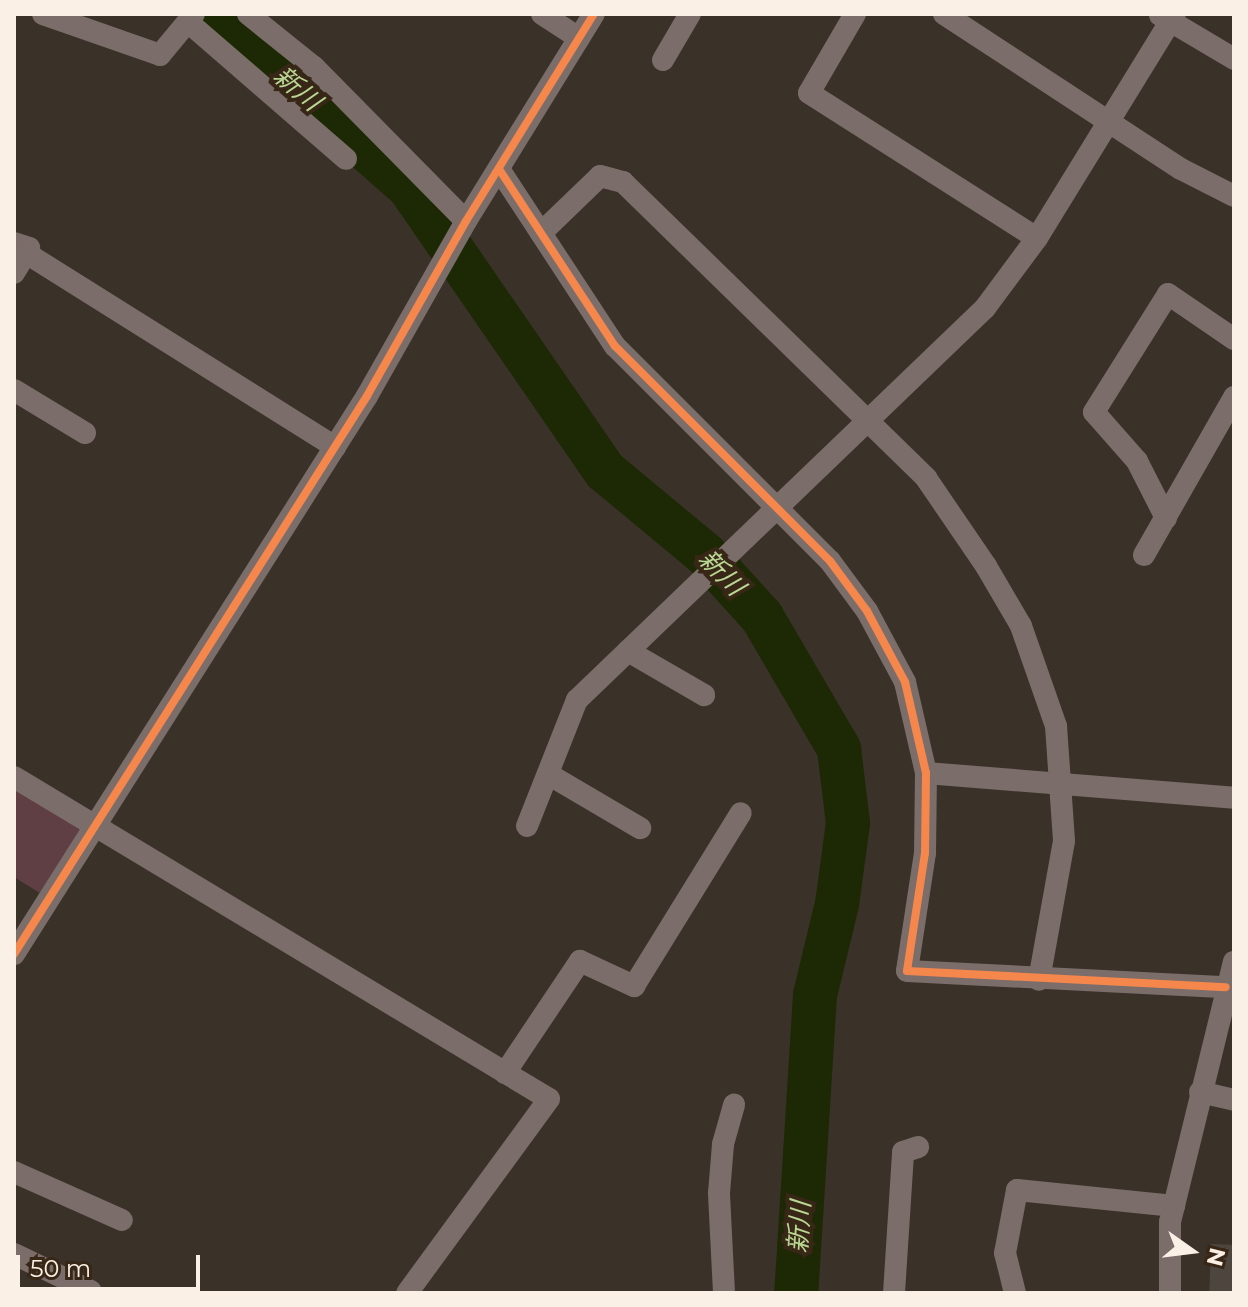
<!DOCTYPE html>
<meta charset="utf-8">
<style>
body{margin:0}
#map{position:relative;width:1248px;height:1307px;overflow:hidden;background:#3a3129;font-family:Montserrat,"Noto Sans JP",sans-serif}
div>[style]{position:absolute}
.green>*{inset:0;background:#5f3e44}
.river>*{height:44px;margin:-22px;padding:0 22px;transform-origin:22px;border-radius:22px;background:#1d2904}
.building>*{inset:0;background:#4c463e;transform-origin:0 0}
.minor>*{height:22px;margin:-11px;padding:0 11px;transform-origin:11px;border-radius:11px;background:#7b6d69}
.cycleway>*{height:8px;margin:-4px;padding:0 4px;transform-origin:4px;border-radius:4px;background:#f5874c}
span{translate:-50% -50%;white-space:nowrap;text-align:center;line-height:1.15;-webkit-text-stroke:8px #382717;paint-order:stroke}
.water-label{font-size:26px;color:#b9d692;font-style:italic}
.frame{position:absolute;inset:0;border:16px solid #fbf0e6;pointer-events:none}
.north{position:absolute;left:1152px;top:1211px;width:80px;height:80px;-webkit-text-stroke:6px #382717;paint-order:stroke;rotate:104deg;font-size:22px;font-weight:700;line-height:32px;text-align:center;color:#fbf0e6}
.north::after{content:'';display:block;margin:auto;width:28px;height:36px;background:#fbf0e6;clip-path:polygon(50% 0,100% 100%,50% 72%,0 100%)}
.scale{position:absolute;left:16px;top:1255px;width:184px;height:36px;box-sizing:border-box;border:4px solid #fbf0e6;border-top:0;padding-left:10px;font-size:24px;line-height:28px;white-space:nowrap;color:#fbf0e6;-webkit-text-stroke:6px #382717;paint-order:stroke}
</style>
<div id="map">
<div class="green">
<div style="clip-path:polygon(14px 789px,80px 829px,43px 895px,14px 877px)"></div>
</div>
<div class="river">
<div style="left:212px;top:14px;width:262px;rotate:41.3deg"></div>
<div style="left:409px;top:187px;width:345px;rotate:55.4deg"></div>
<div style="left:605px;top:471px;width:130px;rotate:39.7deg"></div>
<div style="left:705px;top:554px;width:85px;rotate:47.9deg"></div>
<div style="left:762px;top:617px;width:153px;rotate:59.7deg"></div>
<div style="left:839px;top:749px;width:75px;rotate:83.1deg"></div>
<div style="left:848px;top:823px;width:82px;rotate:97.7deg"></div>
<div style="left:837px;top:904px;width:94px;rotate:103.6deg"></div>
<div style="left:815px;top:995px;width:299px;rotate:93.6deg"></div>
</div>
<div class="building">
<div style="left:1211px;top:1244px;width:23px;height:49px;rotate:2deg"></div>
</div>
<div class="minor">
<div style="left:43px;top:14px;width:124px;rotate:19.3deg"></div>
<div style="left:160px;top:55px;width:53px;rotate:-50.3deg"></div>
<div style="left:248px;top:14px;width:85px;rotate:38.8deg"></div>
<div style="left:314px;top:67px;width:216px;rotate:45.4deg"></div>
<div style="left:542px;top:14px;width:44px;rotate:33deg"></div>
<div style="left:855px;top:14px;width:91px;rotate:120.2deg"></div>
<div style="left:809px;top:93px;width:270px;rotate:32.5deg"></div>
<div style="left:944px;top:14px;width:283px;rotate:33.2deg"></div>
<div style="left:1181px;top:169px;width:59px;rotate:27deg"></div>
<div style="left:1160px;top:15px;width:86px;rotate:30.7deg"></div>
<div style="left:188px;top:22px;width:209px;rotate:40.9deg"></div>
<div style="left:663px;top:60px;width:53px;rotate:-59.6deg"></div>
<div style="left:499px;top:169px;width:212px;rotate:56.8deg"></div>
<div style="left:615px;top:346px;width:304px;rotate:45deg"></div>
<div style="left:830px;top:561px;width:62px;rotate:53.5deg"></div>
<div style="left:867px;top:611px;width:81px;rotate:61.8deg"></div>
<div style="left:905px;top:682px;width:93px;rotate:77deg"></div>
<div style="left:926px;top:773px;width:80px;rotate:90.7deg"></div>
<div style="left:925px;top:853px;width:119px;rotate:98.7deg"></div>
<div style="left:907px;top:971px;width:319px;rotate:2.9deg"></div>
<div style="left:541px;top:233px;width:82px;rotate:-44deg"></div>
<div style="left:600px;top:176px;width:24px;rotate:15deg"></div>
<div style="left:623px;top:182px;width:424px;rotate:44.3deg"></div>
<div style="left:926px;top:478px;width:107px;rotate:55.7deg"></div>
<div style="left:986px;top:566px;width:69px;rotate:59.7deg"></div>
<div style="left:1021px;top:626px;width:106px;rotate:70.7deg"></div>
<div style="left:1056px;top:726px;width:115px;rotate:86deg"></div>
<div style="left:1064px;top:841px;width:141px;rotate:100.2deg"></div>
<div style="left:14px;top:243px;width:16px;rotate:18deg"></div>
<div style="left:29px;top:248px;width:29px;rotate:121deg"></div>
<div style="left:26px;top:253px;width:365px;rotate:32.1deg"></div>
<div style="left:14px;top:390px;width:83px;rotate:31.2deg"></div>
<div style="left:1166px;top:518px;width:64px;rotate:-117deg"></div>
<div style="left:1137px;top:461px;width:65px;rotate:-131.3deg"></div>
<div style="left:1094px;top:412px;width:139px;rotate:-57.9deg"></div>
<div style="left:1168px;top:294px;width:80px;rotate:34.3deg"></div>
<div style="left:1144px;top:555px;width:182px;rotate:-60.3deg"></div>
<div style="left:628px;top:651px;width:88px;rotate:30.1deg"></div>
<div style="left:926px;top:773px;width:309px;rotate:4.6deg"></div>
<div style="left:548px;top:774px;width:107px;rotate:30.4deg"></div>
<div style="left:14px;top:777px;width:624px;rotate:31.04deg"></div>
<div style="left:549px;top:1099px;width:240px;rotate:126.2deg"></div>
<div style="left:527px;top:826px;width:136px;rotate:-68.4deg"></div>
<div style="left:577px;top:700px;width:566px;rotate:-43.85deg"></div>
<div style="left:985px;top:308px;width:87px;rotate:-53.4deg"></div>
<div style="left:1037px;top:238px;width:263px;rotate:-58.4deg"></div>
<div style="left:14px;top:954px;width:660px;rotate:-57.68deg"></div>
<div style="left:367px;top:396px;width:201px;rotate:-60.5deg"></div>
<div style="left:466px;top:221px;width:243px;rotate:-58.3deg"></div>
<div style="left:505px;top:1073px;width:135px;rotate:-56.2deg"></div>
<div style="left:580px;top:961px;width:60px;rotate:24.8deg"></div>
<div style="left:634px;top:986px;width:203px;rotate:-58.3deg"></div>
<div style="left:1200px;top:1092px;width:35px;rotate:13deg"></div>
<div style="left:14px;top:1172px;width:118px;rotate:24deg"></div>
<div style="left:14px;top:1254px;width:85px;rotate:25.7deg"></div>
<div style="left:724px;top:1293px;width:100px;rotate:-92.9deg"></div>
<div style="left:719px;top:1193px;width:49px;rotate:-85.3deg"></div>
<div style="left:723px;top:1144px;width:41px;rotate:-74.2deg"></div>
<div style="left:894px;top:1293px;width:141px;rotate:-86.3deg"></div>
<div style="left:903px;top:1152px;width:16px;rotate:-18deg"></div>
<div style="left:1015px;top:1293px;width:41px;rotate:-104deg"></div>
<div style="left:1005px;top:1253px;width:64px;rotate:-79.2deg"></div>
<div style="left:1017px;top:1190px;width:158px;rotate:5.8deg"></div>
<div style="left:1170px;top:1293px;width:71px;rotate:-90deg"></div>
<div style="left:1170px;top:1222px;width:268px;rotate:-76.2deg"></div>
</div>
<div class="cycleway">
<div style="left:499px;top:169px;width:212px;rotate:56.8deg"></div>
<div style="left:615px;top:346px;width:304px;rotate:45deg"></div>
<div style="left:830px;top:561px;width:62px;rotate:53.5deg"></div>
<div style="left:867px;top:611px;width:81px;rotate:61.8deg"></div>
<div style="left:905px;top:682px;width:93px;rotate:77deg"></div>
<div style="left:926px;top:773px;width:80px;rotate:90.7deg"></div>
<div style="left:925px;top:853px;width:119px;rotate:98.7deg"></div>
<div style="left:907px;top:971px;width:319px;rotate:2.9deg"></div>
<div style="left:14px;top:954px;width:660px;rotate:-57.68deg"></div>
<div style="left:367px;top:396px;width:201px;rotate:-60.5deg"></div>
<div style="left:466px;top:221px;width:243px;rotate:-58.3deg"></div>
</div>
<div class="water-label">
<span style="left:297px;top:89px;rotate:41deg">新川</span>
<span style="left:721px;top:573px;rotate:46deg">新川</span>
<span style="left:800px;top:1227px;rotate:-86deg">新川</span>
</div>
<div class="frame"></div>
<div class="north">N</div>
<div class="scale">50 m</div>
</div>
